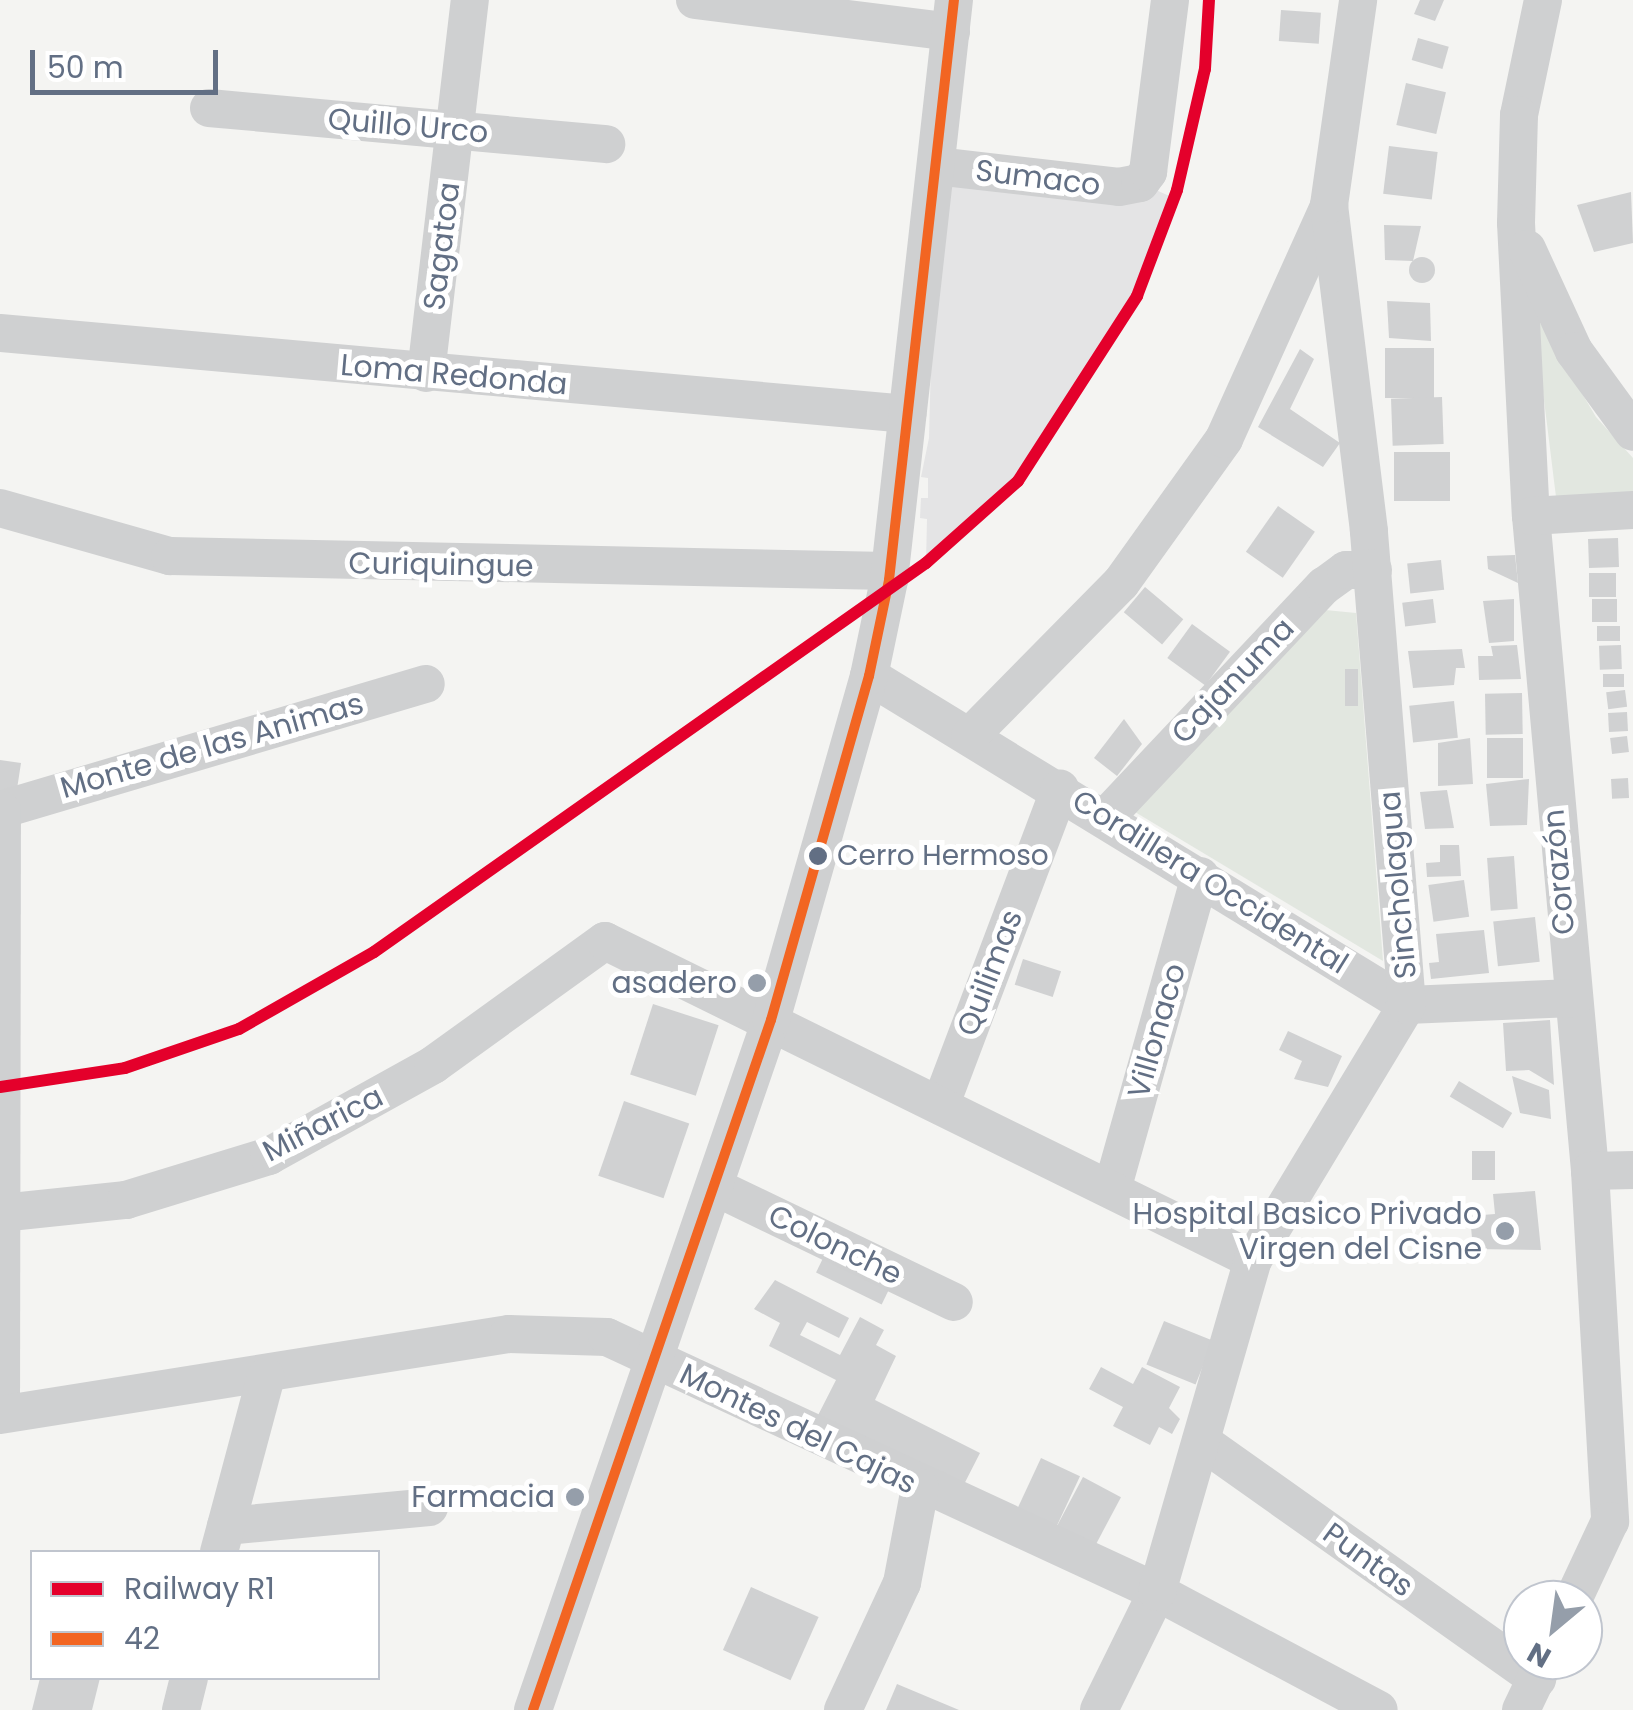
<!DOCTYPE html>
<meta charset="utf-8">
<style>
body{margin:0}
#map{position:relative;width:1633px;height:1710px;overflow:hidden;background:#f4f4f2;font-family:Poppins,sans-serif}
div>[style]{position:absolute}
.built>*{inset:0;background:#e4e4e5}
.green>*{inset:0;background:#e2e7e0}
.building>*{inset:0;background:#d0d1d2;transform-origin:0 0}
.round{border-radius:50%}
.minor>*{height:38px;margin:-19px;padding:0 19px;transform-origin:19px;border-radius:19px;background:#cfd0d1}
.bus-1>*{height:10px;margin:-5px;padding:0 5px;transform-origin:5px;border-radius:5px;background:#f26522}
.rail-1>*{height:12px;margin:-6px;padding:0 6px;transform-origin:6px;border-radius:6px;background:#e4002b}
.dots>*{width:28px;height:28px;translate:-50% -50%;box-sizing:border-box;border:5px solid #fff;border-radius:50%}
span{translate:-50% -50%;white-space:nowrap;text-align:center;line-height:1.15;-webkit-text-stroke:10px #fff;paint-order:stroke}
.bus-label{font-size:28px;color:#626f84}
.left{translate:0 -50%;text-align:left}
.street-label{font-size:30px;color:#626f84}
.poi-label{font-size:30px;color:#626f84}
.right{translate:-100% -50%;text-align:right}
.legend{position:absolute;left:30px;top:1550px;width:350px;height:130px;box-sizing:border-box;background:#fff;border:2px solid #c0c5ce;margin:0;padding:12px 18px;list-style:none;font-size:30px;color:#626f84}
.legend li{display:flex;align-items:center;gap:20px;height:50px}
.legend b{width:50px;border:2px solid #c0c5ce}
.north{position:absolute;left:1503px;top:1580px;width:100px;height:100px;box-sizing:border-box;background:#fff;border:2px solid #c0c5ce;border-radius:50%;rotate:209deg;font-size:28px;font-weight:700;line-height:40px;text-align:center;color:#626f84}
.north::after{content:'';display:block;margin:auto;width:35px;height:45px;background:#959eaa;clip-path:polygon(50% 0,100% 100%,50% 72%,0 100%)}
.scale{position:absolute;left:30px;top:50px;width:188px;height:45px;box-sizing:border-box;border:5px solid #626f84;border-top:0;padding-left:12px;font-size:30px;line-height:35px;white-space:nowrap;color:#626f84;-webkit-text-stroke:8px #fff;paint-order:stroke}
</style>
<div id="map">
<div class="built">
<div style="clip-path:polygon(936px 166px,1140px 183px,1174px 198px,1137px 296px,1082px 389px,1018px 481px,926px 563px,927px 519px,920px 518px,921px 498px,928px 498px,928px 478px,921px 477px,929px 438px)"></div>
</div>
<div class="green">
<div style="clip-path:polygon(1533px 311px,1596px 417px,1633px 458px,1633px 492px,1556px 497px)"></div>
<div style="clip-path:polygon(1315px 609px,1356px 613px,1383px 961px,1130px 809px)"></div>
</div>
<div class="building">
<div style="clip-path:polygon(1420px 0,1444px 0,1435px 21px,1414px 14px)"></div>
<div style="left:1281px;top:10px;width:40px;height:31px;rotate:4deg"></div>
<div style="left:1418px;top:38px;width:32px;height:23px;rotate:16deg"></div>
<div style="left:1406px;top:83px;width:41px;height:43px;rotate:13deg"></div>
<div style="left:1389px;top:146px;width:49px;height:48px;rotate:7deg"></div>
<div style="clip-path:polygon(1631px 192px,1633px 243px,1594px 252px,1577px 205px)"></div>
<div style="clip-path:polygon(1384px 225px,1421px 226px,1413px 261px,1385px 260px)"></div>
<div class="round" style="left:1409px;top:257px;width:26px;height:26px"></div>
<div style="clip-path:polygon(1387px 301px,1430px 303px,1431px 341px,1389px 338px)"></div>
<div style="left:1385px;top:348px;width:49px;height:50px"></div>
<div style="clip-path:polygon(1300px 349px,1314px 359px,1290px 409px,1340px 443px,1323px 467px,1258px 427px)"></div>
<div style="left:1442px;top:397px;width:47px;height:51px;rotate:88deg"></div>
<div style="left:1450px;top:452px;width:49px;height:56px;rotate:90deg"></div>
<div style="left:1278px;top:506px;width:45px;height:56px;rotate:35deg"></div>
<div style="left:1618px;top:538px;width:29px;height:30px;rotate:88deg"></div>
<div style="clip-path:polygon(1515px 555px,1518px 583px,1488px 569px,1487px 556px)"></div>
<div style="left:1441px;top:560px;width:30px;height:34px;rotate:84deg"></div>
<div style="left:1589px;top:573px;width:27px;height:24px"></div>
<div style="left:1145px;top:587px;width:50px;height:33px;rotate:40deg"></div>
<div style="left:1433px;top:599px;width:24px;height:31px;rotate:83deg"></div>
<div style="clip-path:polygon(1514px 599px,1514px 641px,1489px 643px,1483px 601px)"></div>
<div style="left:1617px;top:599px;width:23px;height:25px;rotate:90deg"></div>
<div style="left:1192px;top:624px;width:47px;height:42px;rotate:36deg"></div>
<div style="left:1597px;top:626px;width:23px;height:15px"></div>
<div style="clip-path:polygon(1517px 645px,1521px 679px,1479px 680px,1478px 656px,1493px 656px,1491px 646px)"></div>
<div style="left:1621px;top:645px;width:24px;height:22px;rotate:88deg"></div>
<div style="clip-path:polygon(1462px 649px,1465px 668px,1456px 668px,1454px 685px,1413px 688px,1408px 651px)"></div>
<div style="left:1345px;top:669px;width:13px;height:37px"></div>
<div style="left:1603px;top:674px;width:21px;height:13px"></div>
<div style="left:1625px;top:690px;width:17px;height:19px;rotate:83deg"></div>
<div style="left:1522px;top:693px;width:41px;height:37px;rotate:89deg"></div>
<div style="left:1454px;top:701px;width:37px;height:45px;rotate:84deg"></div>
<div style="left:1627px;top:712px;width:19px;height:19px;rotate:87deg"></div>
<div style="clip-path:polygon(1124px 719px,1142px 744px,1117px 776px,1094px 758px)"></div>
<div style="left:1627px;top:736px;width:16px;height:17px;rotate:83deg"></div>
<div style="clip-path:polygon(1470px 738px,1473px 784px,1438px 786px,1438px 743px)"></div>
<div style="left:1487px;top:738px;width:36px;height:40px"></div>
<div style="clip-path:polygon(0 760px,21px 763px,15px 802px,0 800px)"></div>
<div style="left:1628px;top:778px;width:20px;height:17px;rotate:87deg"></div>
<div style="clip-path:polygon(1529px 779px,1527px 825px,1490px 826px,1486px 784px)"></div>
<div style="clip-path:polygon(1447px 790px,1454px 828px,1425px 829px,1420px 792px)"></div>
<div style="clip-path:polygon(1440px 845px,1459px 845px,1461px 876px,1427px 877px,1426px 863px,1440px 862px)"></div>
<div style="left:1514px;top:856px;width:53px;height:27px;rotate:86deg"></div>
<div style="left:1464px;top:880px;width:37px;height:36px;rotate:82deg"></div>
<div style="left:1535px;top:917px;width:45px;height:42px;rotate:84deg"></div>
<div style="clip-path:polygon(1484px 930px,1489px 973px,1431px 979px,1429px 963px,1439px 962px,1436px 934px)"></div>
<div style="left:1023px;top:959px;width:40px;height:27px;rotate:18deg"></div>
<div style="left:653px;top:1004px;width:69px;height:74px;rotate:18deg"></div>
<div style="clip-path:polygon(1550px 1020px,1554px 1085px,1529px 1070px,1506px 1071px,1503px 1023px)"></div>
<div style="clip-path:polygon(1288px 1031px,1342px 1056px,1328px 1087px,1294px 1079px,1302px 1061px,1279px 1050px)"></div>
<div style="clip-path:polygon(1512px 1076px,1549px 1090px,1551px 1119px,1520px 1113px)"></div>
<div style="left:1459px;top:1081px;width:62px;height:18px;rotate:31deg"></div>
<div style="left:624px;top:1101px;width:69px;height:79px;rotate:19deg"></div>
<div style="left:1472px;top:1151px;width:23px;height:29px"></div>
<div style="clip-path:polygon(1535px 1191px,1541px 1250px,1473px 1249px,1470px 1216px,1495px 1214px,1493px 1194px)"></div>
<div style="left:827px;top:1250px;width:73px;height:25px;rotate:26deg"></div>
<div style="clip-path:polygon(775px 1280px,849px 1318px,839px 1338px,807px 1322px,800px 1335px,840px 1355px,860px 1317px,884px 1330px,876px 1345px,896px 1356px,875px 1400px,980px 1453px,955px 1502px,811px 1429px,836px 1380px,769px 1346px,780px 1323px,754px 1309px)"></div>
<div style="left:1164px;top:1321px;width:53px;height:47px;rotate:22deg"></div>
<div style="clip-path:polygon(1101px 1367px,1133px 1384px,1142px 1367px,1180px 1387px,1169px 1408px,1180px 1419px,1172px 1434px,1159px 1427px,1150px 1445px,1113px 1426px,1123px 1407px,1089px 1389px)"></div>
<div style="left:1041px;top:1458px;width:43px;height:57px;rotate:25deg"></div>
<div style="left:1083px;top:1477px;width:43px;height:58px;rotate:28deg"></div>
<div style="left:751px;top:1587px;width:74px;height:69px;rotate:24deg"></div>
<div style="clip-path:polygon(40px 1678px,100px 1678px,92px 1710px,32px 1710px)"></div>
<div style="clip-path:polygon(897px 1684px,959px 1710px,886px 1710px)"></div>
</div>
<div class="minor">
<div style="left:695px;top:0;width:258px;rotate:7.1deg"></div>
<div style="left:1543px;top:0;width:117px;rotate:101.8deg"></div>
<div style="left:1519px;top:115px;width:108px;rotate:91.6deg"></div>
<div style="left:1516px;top:223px;width:293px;rotate:87.1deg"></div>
<div style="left:1531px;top:516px;width:658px;rotate:84.85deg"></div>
<div style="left:1590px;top:1171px;width:351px;rotate:86.7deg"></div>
<div style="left:1610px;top:1521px;width:87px;rotate:115.1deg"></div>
<div style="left:209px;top:108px;width:399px;rotate:5.2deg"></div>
<div style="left:936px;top:166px;width:184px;rotate:6.5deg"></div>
<div style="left:1119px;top:187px;width:21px;rotate:-11deg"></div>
<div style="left:1140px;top:183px;width:14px;rotate:-54deg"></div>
<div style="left:1148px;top:172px;width:173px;rotate:-82.7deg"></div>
<div style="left:1527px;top:249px;width:112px;rotate:65.3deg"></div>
<div style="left:1574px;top:351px;width:100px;rotate:53.9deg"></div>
<div style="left:0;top:333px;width:911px;rotate:5.1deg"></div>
<div style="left:426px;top:373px;width:376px;rotate:-83.3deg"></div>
<div style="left:0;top:508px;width:177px;rotate:15.8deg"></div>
<div style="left:170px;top:556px;width:719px;rotate:1.2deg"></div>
<div style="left:1531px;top:516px;width:102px;rotate:-3.4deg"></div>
<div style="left:869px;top:676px;width:631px;rotate:31.45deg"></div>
<div style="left:1407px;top:1005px;width:167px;rotate:-2.4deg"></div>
<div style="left:970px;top:736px;width:215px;rotate:-45.4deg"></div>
<div style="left:1121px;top:583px;width:177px;rotate:-54.4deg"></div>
<div style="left:1224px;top:439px;width:256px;rotate:-65.7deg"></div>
<div style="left:0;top:810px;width:444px;rotate:-16.5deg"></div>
<div style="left:1106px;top:817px;width:318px;rotate:-46.7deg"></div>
<div style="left:1324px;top:586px;width:27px;rotate:-36deg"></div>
<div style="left:1346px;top:570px;width:27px"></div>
<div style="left:942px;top:1101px;width:334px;rotate:-69.3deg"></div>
<div style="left:1590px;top:1171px;width:43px;rotate:-1.3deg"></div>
<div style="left:1113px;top:1186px;width:322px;rotate:-74.3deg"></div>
<div style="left:715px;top:1187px;width:265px;rotate:25.7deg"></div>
<div style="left:0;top:1213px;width:127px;rotate:-5.9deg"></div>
<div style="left:126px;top:1200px;width:150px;rotate:-17.1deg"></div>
<div style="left:269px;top:1156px;width:188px;rotate:-29deg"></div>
<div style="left:433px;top:1065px;width:212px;rotate:-35.8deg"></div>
<div style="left:605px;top:941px;width:722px;rotate:26.21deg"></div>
<div style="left:1px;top:1414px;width:604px;rotate:-89.91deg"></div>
<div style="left:0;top:1415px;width:515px;rotate:-9.04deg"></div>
<div style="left:509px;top:1334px;width:98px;rotate:1.8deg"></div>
<div style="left:607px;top:1337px;width:606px;rotate:24.87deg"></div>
<div style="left:1157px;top:1592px;width:251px;rotate:28deg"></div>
<div style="left:1201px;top:1441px;width:412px;rotate:35.3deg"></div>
<div style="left:226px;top:1526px;width:204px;rotate:-5.3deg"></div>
<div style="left:219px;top:1552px;width:181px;rotate:-75deg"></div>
<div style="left:181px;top:1710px;width:33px;rotate:-76deg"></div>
<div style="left:533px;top:1710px;width:730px;rotate:-70.97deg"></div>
<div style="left:771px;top:1020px;width:358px;rotate:-74.1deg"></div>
<div style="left:869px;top:676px;width:98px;rotate:-78.2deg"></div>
<div style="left:889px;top:580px;width:584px;rotate:-83.61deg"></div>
<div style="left:843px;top:1710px;width:140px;rotate:-65.1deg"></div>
<div style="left:902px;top:1583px;width:97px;rotate:-79.3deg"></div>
<div style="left:1099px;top:1710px;width:131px;rotate:-63.8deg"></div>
<div style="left:1157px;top:1592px;width:346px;rotate:-73.9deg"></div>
<div style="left:1253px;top:1260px;width:298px;rotate:-58.9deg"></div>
<div style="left:1407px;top:1005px;width:476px;rotate:-94.6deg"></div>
<div style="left:1369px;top:531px;width:328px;rotate:-97deg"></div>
<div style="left:1329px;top:205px;width:207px;rotate:-81.9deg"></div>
<div style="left:1521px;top:1710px;width:55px;rotate:-64.4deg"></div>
</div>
<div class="bus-1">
<div style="left:533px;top:1710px;width:730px;rotate:-70.97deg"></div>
<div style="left:771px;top:1020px;width:358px;rotate:-74.1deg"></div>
<div style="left:869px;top:676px;width:98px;rotate:-78.2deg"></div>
<div style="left:889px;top:580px;width:584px;rotate:-83.61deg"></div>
</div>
<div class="rail-1">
<div style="left:0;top:1087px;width:126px;rotate:-8.6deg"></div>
<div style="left:125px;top:1068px;width:120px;rotate:-18.9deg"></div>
<div style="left:239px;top:1029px;width:155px;rotate:-29.7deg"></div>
<div style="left:374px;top:952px;width:675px;rotate:-35.17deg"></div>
<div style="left:926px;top:563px;width:123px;rotate:-41.7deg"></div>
<div style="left:1018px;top:481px;width:220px;rotate:-57.2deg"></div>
<div style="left:1137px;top:296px;width:113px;rotate:-69.3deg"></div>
<div style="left:1177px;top:190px;width:124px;rotate:-77deg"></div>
<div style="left:1205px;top:69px;width:69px;rotate:-86.7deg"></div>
</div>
<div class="dots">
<div style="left:818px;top:856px;background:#626f84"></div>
<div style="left:757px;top:983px;background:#959eaa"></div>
<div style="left:1505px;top:1231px;background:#959eaa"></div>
<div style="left:575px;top:1497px;background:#959eaa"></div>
</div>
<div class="bus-label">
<span class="left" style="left:837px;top:856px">Cerro Hermoso</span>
</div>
<div class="street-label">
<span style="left:408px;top:126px;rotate:5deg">Quillo Urco</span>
<span style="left:1038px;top:178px;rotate:7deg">Sumaco</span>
<span style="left:442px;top:246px;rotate:-83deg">Sagatoa</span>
<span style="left:454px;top:375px;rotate:5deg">Loma Redonda</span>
<span style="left:441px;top:565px;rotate:1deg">Curiquingue</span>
<span style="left:1233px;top:681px;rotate:-46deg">Cajanuma</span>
<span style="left:212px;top:746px;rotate:-16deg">Monte de las Animas</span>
<span style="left:1559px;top:872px;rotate:-95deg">Corazón</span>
<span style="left:1210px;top:882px;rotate:32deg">Cordillera Occidental</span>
<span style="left:1398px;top:885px;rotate:-95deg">Sincholagua</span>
<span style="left:990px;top:973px;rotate:-69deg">Quilimas</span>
<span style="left:1157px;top:1031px;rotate:-74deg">Villonaco</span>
<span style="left:323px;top:1124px;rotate:-27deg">Miñarica</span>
<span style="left:835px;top:1245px;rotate:26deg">Colonche</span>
<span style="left:798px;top:1429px;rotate:26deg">Montes del Cajas</span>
<span style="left:1368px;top:1560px;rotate:36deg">Puntas</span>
</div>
<div class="poi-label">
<span class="right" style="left:737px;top:983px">asadero</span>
<span class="right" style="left:1482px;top:1231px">Hospital Basico Privado<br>Virgen del Cisne</span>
<span class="right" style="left:555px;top:1497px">Farmacia</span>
</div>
<ul class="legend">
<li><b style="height:12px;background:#e4002b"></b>Railway R1</li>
<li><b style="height:12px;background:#f26522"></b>42</li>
</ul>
<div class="north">N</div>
<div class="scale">50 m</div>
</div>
